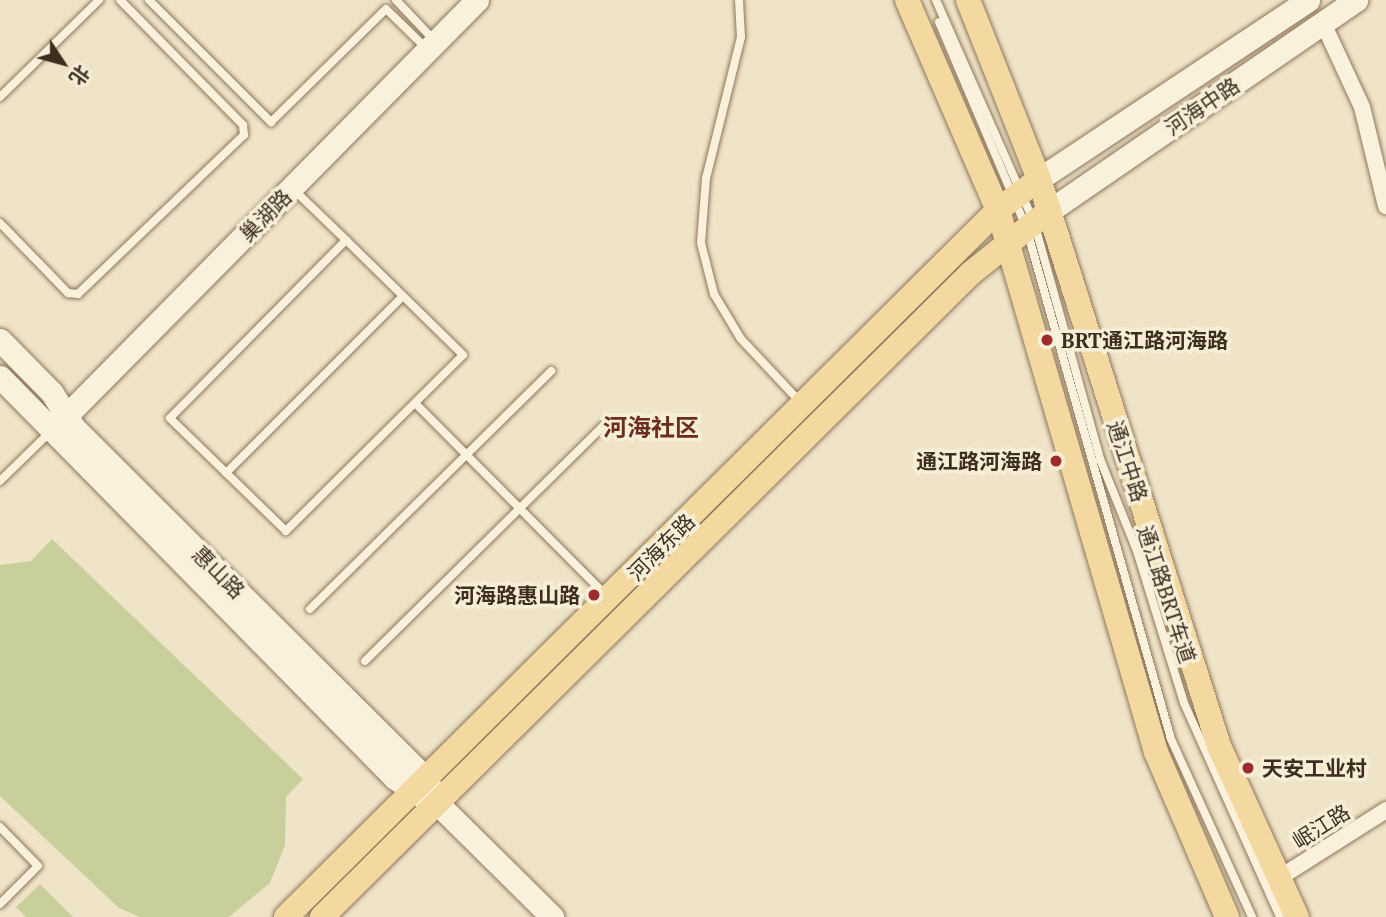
<!DOCTYPE html>
<meta charset="utf-8">
<style>
body{margin:0}
#map{position:relative;width:1386px;height:917px;overflow:hidden;background:#f0e4c8;font-family:"PT Serif","Noto Sans SC",serif}
div>[style]{position:absolute}
.green>*{inset:0;background:#c9cf9b}
.roads{filter:drop-shadow(0 0 2px #8d765c) drop-shadow(0 0 2px #8d765c)}
.lane>*{height:8px;margin:-4px;padding:0 4px;transform-origin:4px;border-radius:4px;background:#faf1dc}
.street>*{height:16px;margin:-8px;padding:0 8px;transform-origin:8px;border-radius:8px;background:#faf1dc}
.secondary>*{height:23px;margin:-11.5px;padding:0 11.5px;transform-origin:11.5px;border-radius:11.5px;background:#faf1dc}
.primary>*{height:24px;margin:-12px;padding:0 12px;transform-origin:12px;border-radius:12px;background:#f3d9a0}
.dots>*{width:19px;height:19px;translate:-50% -50%;box-sizing:border-box;border:4px solid #f7eed8;border-radius:50%}
span{translate:-50% -50%;white-space:nowrap;text-align:center;line-height:1.15;-webkit-text-stroke:7px #f7eed8;paint-order:stroke}
.street-label{font-size:21px;color:#3d2e20}
.poi-label{font-size:21px;color:#3d2e20;font-weight:700}
.left{translate:0 -50%;text-align:left}
.right{translate:-100% -50%;text-align:right}
.quarter-label{font-size:24px;color:#6b2e1e;font-weight:700}
.north{position:absolute;left:28px;top:28px;width:70px;height:70px;-webkit-text-stroke:5px #f7eed8;paint-order:stroke;rotate:126deg;font-size:19px;font-weight:700;line-height:28px;text-align:center;color:#3d2e20}
.north::after{content:'';display:block;margin:auto;width:24px;height:32px;background:#3d2e20;clip-path:polygon(50% 0,100% 100%,50% 72%,0 100%)}
</style>
<div id="map">
<div class="green">
<div style="clip-path:polygon(52px 539px,303px 779px,286px 797px,285px 845px,270px 883px,229px 917px,140px 917px,119px 908px,0 796px,0 565px,31px 561px)"></div>
<div style="clip-path:polygon(40px 884px,73px 917px,26px 917px,16px 907px)"></div>
</div>
<div class="roads">
<div class="lane">
<div style="left:149px;top:0;width:173px;rotate:45deg"></div>
<div style="left:271px;top:122px;width:161px;rotate:-44.5deg"></div>
<div style="left:386px;top:9px;width:56px;rotate:44.3deg"></div>
<div style="left:396px;top:0;width:55px;rotate:46.5deg"></div>
<div style="left:739px;top:0;width:37px;rotate:87deg"></div>
<div style="left:741px;top:37px;width:145px;rotate:103.9deg"></div>
<div style="left:706px;top:178px;width:65px;rotate:94.4deg"></div>
<div style="left:701px;top:243px;width:53px;rotate:75.7deg"></div>
<div style="left:714px;top:294px;width:52px;rotate:59deg"></div>
<div style="left:741px;top:339px;width:88px;rotate:46.8deg"></div>
<div style="left:936px;top:0;width:243px;rotate:66.2deg"></div>
<div style="left:1034px;top:222px;width:246px;rotate:74.4deg"></div>
<div style="left:1100px;top:459px;width:99px;rotate:68.1deg"></div>
<div style="left:1137px;top:551px;width:159px;rotate:72.8deg"></div>
<div style="left:1184px;top:703px;width:235px;rotate:65.8deg"></div>
<div style="left:939px;top:22px;width:223px;rotate:67deg"></div>
<div style="left:1026px;top:227px;width:532px;rotate:74.19deg"></div>
<div style="left:1171px;top:739px;width:196px;rotate:65.5deg"></div>
<div style="left:0;top:97px;width:139px;rotate:-44.4deg"></div>
<div style="left:293px;top:189px;width:74px;rotate:43.9deg"></div>
<div style="left:0;top:223px;width:98px;rotate:45.8deg"></div>
<div style="left:68px;top:293px;width:10px;rotate:6deg"></div>
<div style="left:78px;top:294px;width:230px;rotate:-43.8deg"></div>
<div style="left:244px;top:135px;width:10px;rotate:-96deg"></div>
<div style="left:243px;top:125px;width:175px;rotate:-134.5deg"></div>
<div style="left:346px;top:240px;width:164px;rotate:44.5deg"></div>
<div style="left:463px;top:355px;width:250px;rotate:135.2deg"></div>
<div style="left:286px;top:531px;width:162px;rotate:-135.8deg"></div>
<div style="left:170px;top:418px;width:250px;rotate:-45.3deg"></div>
<div style="left:415px;top:403px;width:269px;rotate:45.2deg"></div>
<div style="left:226px;top:473px;width:250px;rotate:-45deg"></div>
<div style="left:0;top:481px;width:70px;rotate:-44.4deg"></div>
<div style="left:310px;top:609px;width:339px;rotate:-44.6deg"></div>
<div style="left:365px;top:661px;width:339px;rotate:-44.6deg"></div>
<div style="left:0;top:827px;width:54px;rotate:45.7deg"></div>
<div style="left:38px;top:866px;width:54px;rotate:135deg"></div>
</div>
<div class="street">
<div style="left:1323px;top:23px;width:93px;rotate:65.1deg"></div>
<div style="left:1362px;top:107px;width:102px;rotate:76.4deg"></div>
<div style="left:1279px;top:878px;width:127px;rotate:-32.4deg"></div>
</div>
<div class="secondary">
<div style="left:1039px;top:179px;width:323px;rotate:-33.6deg"></div>
<div style="left:1049px;top:211px;width:373px;rotate:-34.5deg"></div>
<div style="left:0;top:340px;width:74px;rotate:45.5deg"></div>
<div style="left:52px;top:393px;width:40px;rotate:58deg"></div>
<div style="left:73px;top:427px;width:500px;rotate:44.9deg"></div>
<div style="left:427px;top:780px;width:26px;rotate:65deg"></div>
<div style="left:438px;top:804px;width:161px;rotate:44.7deg"></div>
<div style="left:0;top:377px;width:563px;rotate:45.43deg"></div>
<div style="left:395px;top:778px;width:40px;rotate:34deg"></div>
<div style="left:56px;top:426px;width:599px;rotate:-45.34deg"></div>
</div>
<div class="primary">
<div style="left:907px;top:0;width:229px;rotate:66.6deg"></div>
<div style="left:998px;top:210px;width:565px;rotate:73.75deg"></div>
<div style="left:1156px;top:752px;width:180px;rotate:66.7deg"></div>
<div style="left:968px;top:0;width:193px;rotate:68.4deg"></div>
<div style="left:1039px;top:179px;width:595px;rotate:72.39deg"></div>
<div style="left:1219px;top:746px;width:188px;rotate:65.5deg"></div>
<div style="left:286px;top:917px;width:1003px;rotate:-44.8deg"></div>
<div style="left:998px;top:210px;width:51px;rotate:-37.1deg"></div>
<div style="left:322px;top:917px;width:914px;rotate:-44.78deg"></div>
<div style="left:971px;top:273px;width:100px;rotate:-38.5deg"></div>
</div>
</div>
<div class="dots">
<div style="left:1047px;top:340px;background:#9e2a2b"></div>
<div style="left:1056px;top:461px;background:#9e2a2b"></div>
<div style="left:594px;top:595px;background:#9e2a2b"></div>
<div style="left:1248px;top:768px;background:#9e2a2b"></div>
</div>
<div class="street-label">
<span style="left:1202px;top:106px;rotate:-34deg">河海中路</span>
<span style="left:265px;top:215px;rotate:-45deg">巢湖路</span>
<span style="left:1128px;top:461px;rotate:72deg">通江中路</span>
<span style="left:661px;top:547px;rotate:-45deg">河海东路</span>
<span style="left:219px;top:572px;rotate:45deg">惠山路</span>
<span style="left:1167px;top:594px;rotate:72deg">通江路BRT车道</span>
<span style="left:1321px;top:826px;rotate:-32deg">岷江路</span>
</div>
<div class="poi-label">
<span class="left" style="left:1061px;top:340px">BRT通江路河海路</span>
<span class="right" style="left:1042px;top:461px">通江路河海路</span>
<span class="right" style="left:580px;top:595px">河海路惠山路</span>
<span class="left" style="left:1262px;top:768px">天安工业村</span>
</div>
<div class="quarter-label">
<span style="left:651px;top:428px">河海社区</span>
</div>
<div class="north">北</div>
</div>
